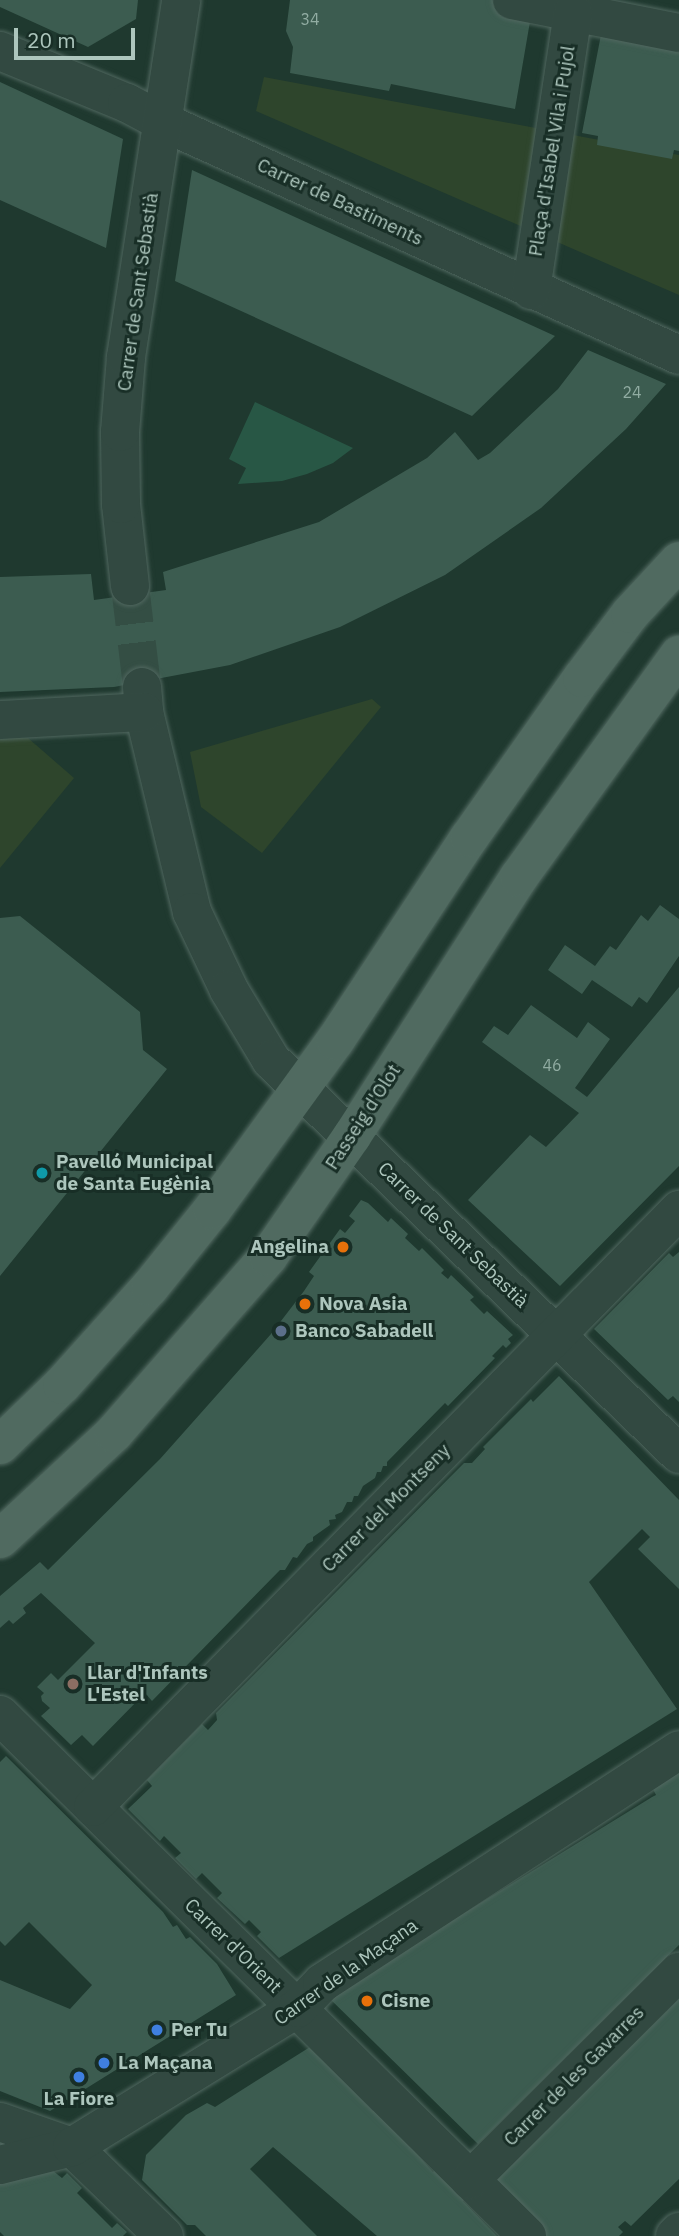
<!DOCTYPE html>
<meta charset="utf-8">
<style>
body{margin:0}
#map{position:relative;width:679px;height:2236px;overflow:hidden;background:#1f392f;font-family:"IBM Plex Sans",sans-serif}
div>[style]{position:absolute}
.green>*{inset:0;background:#2e452c}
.water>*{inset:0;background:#285745}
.building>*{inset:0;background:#3c5c50}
.minor-tunnel>*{height:38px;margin-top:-19px;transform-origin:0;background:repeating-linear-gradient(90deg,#344e44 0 38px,transparent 0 57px)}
.roads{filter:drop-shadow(0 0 2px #50675f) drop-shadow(0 0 2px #50675f)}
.minor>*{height:38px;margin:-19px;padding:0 19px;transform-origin:19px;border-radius:19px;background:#324941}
.major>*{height:38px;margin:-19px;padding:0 19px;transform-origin:19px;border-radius:19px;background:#506a60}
.dots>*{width:19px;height:19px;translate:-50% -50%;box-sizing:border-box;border:4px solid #182e26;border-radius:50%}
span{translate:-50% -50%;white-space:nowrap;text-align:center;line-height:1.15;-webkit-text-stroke:6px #182e26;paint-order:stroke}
.number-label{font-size:16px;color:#91aca2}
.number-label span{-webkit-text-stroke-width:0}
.street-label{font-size:19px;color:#adc6bd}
.poi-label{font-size:19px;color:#adc6bd;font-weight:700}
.left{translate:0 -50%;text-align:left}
.right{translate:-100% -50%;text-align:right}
.scale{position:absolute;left:14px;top:28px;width:121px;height:32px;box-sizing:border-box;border:4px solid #adc6bd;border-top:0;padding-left:9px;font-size:21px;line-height:24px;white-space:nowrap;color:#adc6bd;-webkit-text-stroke:5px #182e26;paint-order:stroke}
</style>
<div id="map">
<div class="green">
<div style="clip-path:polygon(264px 77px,679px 155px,679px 295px,256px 111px)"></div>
<div style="clip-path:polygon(372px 699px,381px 707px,262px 853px,201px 807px,190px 752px)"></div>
<div style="clip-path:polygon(0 735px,28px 738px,74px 778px,0 868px)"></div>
</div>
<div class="water">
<div style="clip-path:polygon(255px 402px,353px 448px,333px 463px,307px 474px,282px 481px,238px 484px,246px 468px,229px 459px)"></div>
</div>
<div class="building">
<div style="clip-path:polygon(0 0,138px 0,136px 19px,88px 47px,0 7px)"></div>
<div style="clip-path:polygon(290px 0,511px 0,533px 4px,515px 109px,391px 84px,389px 91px,290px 73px,293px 47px,286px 31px)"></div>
<div style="clip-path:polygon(604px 19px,679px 33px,679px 151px,674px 150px,672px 159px,597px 145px,598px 136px,582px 133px)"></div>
<div style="clip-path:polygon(0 82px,123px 139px,106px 248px,0 200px)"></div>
<div style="clip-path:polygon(192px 170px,555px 336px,472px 416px,175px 281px)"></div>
<div style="clip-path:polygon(588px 350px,666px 384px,626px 429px,541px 508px,445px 575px,340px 627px,230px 665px,114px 687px,0 692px,0 577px,91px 574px,94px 600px,166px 590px,163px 572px,319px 522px,427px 458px,455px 432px,478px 460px,490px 453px,558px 389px)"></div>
<div style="clip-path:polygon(660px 905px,679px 919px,679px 956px,647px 1003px,639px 997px,632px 1007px,592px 980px,582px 994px,548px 970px,565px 945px,595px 966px,610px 946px,616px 950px,641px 915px,648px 921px)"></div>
<div style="clip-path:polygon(20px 916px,140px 1012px,143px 1050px,167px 1069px,0 1276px,0 918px)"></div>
<div style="clip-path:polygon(679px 987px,679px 1166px,560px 1286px,468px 1200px,530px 1135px,546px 1147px,579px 1113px,482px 1042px,494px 1026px,508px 1035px,531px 1005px,577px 1038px,588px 1022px,610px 1039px,575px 1088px,587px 1097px)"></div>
<div style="clip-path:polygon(361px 1200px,368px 1203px,388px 1222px,391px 1218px,408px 1234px,405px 1238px,419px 1251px,422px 1248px,444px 1270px,441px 1273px,448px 1279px,451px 1275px,474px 1297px,470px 1300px,484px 1314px,487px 1311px,513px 1335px,508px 1339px,511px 1343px,506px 1348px,503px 1345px,492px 1356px,495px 1358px,448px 1406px,445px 1403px,387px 1462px,387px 1466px,383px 1466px,381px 1472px,377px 1472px,375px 1478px,363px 1486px,358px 1496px,354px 1496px,352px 1502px,347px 1502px,342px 1512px,335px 1515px,336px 1519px,329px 1520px,330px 1525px,313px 1537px,313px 1541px,307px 1544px,297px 1558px,293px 1557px,285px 1570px,280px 1570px,152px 1701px,145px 1693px,93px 1746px,82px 1735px,71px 1745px,41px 1716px,50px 1708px,42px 1701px,41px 1696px,44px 1693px,37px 1687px,51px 1673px,58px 1680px,95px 1643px,41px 1593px,23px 1608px,26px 1613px,13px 1624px,9px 1620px,0 1628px,0 1596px,40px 1562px,48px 1570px,160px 1459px,271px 1334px,304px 1291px,314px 1276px,309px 1272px,340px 1229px,345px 1233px,355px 1221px,349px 1216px)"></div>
<div style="clip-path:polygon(679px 1252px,679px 1402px,673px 1396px,668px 1400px,594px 1329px,669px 1253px,673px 1257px)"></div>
<div style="clip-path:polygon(559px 1376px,679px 1500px,679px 1589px,638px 1549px,650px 1537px,642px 1529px,589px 1582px,677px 1709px,279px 1958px,257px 1936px,261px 1932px,249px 1920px,245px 1924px,217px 1898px,222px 1893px,202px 1873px,196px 1879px,175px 1858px,181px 1853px,164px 1836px,160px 1841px,128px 1809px,152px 1786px,147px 1780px,202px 1724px,208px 1730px,217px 1720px,216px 1713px,464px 1463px,472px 1463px,485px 1449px,483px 1447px,531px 1399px,533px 1402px)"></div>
<div style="clip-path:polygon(6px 1756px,163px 1912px,173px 1927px,177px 1925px,186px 1939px,190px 1937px,217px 1964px,236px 1995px,50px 2111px,0 2091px,0 1980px,70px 2009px,92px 1985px,29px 1922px,5px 1946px,0 1941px,0 1762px)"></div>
<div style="clip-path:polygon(679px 1773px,679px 1945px,478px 2144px,328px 1997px,652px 1797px,656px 1795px,653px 1789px)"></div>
<div style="clip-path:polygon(679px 1999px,679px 2179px,631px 2226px,625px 2221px,618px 2227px,623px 2232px,619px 2236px,545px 2236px,495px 2181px)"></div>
<div style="clip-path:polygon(310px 2047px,373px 2111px,376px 2108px,433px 2172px,436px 2169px,465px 2199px,463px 2201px,497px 2236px,377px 2236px,273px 2147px,250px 2169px,317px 2236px,206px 2236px,195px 2225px,187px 2225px,142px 2180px,146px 2155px,186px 2115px,207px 2103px,215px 2107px)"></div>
<div style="clip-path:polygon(42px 2162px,62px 2178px,67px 2173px,82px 2188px,77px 2193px,112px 2228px,117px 2223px,127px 2232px,123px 2236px,4px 2236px,0 2232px,0 2177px)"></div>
</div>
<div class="minor-tunnel">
<div style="left:130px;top:586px;width:102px;rotate:83.2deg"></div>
</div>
<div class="roads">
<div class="minor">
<div style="left:512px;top:0;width:170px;rotate:11.2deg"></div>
<div style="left:0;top:51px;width:137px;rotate:22.3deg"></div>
<div style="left:127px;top:103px;width:41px;rotate:27.8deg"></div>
<div style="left:163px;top:122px;width:566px;rotate:24.3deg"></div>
<div style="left:531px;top:290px;width:281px;rotate:-81.4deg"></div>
<div style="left:130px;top:586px;width:82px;rotate:-96.3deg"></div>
<div style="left:121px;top:504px;width:72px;rotate:-90.8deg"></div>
<div style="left:120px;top:432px;width:75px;rotate:-85.4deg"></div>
<div style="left:126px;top:357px;width:361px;rotate:-81.2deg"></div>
<div style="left:142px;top:687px;width:25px;rotate:85deg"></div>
<div style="left:144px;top:712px;width:206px;rotate:76.5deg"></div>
<div style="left:192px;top:912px;width:86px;rotate:64.6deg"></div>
<div style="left:229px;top:990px;width:82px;rotate:59deg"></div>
<div style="left:271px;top:1060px;width:567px;rotate:44deg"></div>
<div style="left:0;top:720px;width:144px;rotate:-3.2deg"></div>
<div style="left:0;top:1715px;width:741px;rotate:44.67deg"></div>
<div style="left:93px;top:1807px;width:837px;rotate:-45.53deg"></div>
<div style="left:0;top:2122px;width:76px;rotate:19.1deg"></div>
<div style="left:72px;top:2147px;width:128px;rotate:44.1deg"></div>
<div style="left:0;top:2165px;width:74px;rotate:-14deg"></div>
<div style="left:72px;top:2147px;width:265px;rotate:-31.6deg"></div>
<div style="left:298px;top:2008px;width:35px;rotate:-46deg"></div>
<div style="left:322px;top:1983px;width:426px;rotate:-33.1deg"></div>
<div style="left:470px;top:2180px;width:295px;rotate:-44.9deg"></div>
<div style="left:675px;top:2236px;width:6px;rotate:-45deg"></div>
</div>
<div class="major">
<div style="left:0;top:1445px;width:86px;rotate:-44.1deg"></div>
<div style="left:62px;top:1385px;width:132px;rotate:-48.1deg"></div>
<div style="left:150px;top:1287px;width:99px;rotate:-51.2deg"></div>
<div style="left:212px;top:1210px;width:209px;rotate:-54deg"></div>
<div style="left:335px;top:1041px;width:243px;rotate:-56.6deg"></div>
<div style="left:469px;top:838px;width:196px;rotate:-54.8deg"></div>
<div style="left:582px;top:678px;width:80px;rotate:-53.1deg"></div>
<div style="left:630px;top:614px;width:72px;rotate:-47.2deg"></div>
<div style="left:0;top:1539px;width:156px;rotate:-42.9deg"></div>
<div style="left:114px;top:1433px;width:234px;rotate:-48.8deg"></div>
<div style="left:268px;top:1257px;width:147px;rotate:-55.2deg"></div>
<div style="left:352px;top:1136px;width:308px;rotate:-57.2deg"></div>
<div style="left:519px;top:877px;width:274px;rotate:-54.2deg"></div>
</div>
</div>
<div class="dots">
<div style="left:42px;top:1173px;background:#0f9aa8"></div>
<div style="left:343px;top:1247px;background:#e8710a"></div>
<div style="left:305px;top:1304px;background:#e8710a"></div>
<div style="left:281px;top:1331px;background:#5c6f8a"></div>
<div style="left:73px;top:1684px;background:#8d6e63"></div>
<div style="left:367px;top:2001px;background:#e8710a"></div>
<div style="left:157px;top:2030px;background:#3f7fe0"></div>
<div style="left:104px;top:2063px;background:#3f7fe0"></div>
<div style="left:79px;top:2077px;background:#3f7fe0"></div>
</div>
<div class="number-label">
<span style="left:310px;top:19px">34</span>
<span style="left:632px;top:392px">24</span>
<span style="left:552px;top:1065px">46</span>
</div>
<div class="street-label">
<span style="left:552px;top:151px;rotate:-81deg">Plaça d'Isabel Vila i Pujol</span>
<span style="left:340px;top:202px;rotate:25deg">Carrer de Bastiments</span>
<span style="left:138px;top:292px;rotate:-82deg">Carrer de Sant Sebastià</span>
<span style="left:363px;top:1117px;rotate:-57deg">Passeig d'Olot</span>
<span style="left:453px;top:1235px;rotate:44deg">Carrer de Sant Sebastià</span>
<span style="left:386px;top:1508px;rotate:-45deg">Carrer del Montseny</span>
<span style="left:233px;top:1946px;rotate:44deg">Carrer d'Orient</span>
<span style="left:346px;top:1972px;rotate:-35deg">Carrer de la Maçana</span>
<span style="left:574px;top:2076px;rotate:-45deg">Carrer de les Gavarres</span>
</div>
<div class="poi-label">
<span class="left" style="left:56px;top:1173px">Pavelló Municipal<br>de Santa Eugènia</span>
<span class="right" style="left:329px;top:1247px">Angelina</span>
<span class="left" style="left:319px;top:1304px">Nova Asia</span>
<span class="left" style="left:295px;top:1331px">Banco Sabadell</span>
<span class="left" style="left:87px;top:1684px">Llar d'Infants<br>L'Estel</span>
<span class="left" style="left:381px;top:2001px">Cisne</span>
<span class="left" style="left:171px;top:2030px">Per Tu</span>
<span class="left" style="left:118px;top:2063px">La Maçana</span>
<span style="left:79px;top:2099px">La Fiore</span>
</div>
<div class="scale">20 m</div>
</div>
